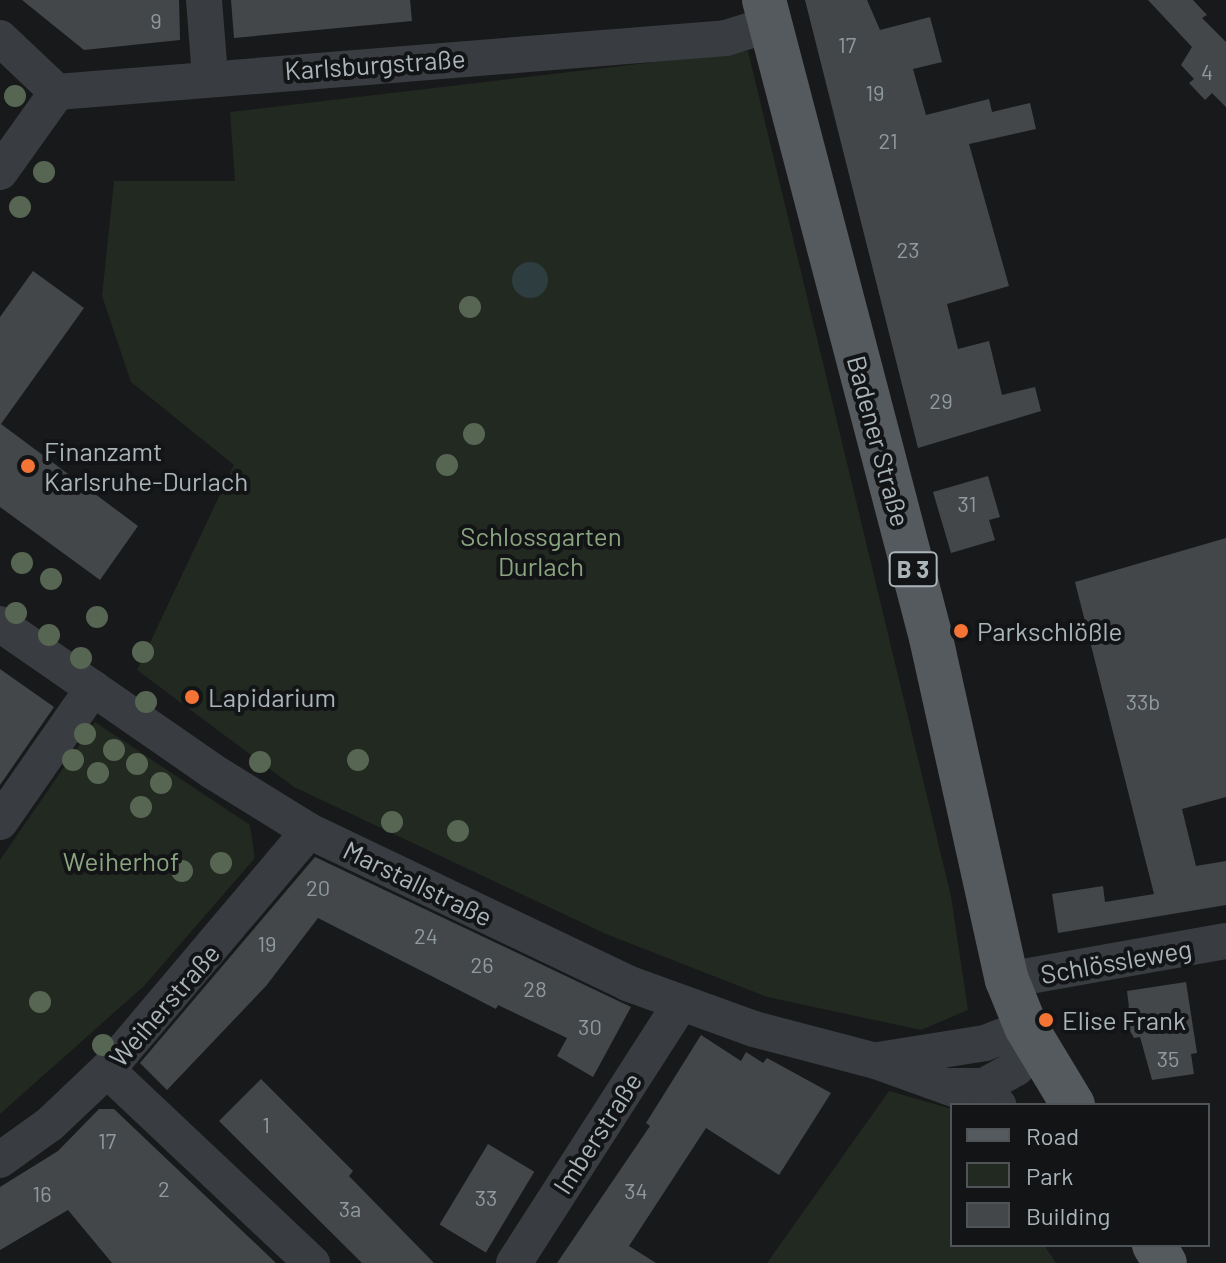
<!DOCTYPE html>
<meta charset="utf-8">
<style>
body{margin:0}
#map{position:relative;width:1226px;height:1263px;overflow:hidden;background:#18191a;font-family:Barlow,sans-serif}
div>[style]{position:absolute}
.green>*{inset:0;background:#212920}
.water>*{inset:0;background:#2e3d3f}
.round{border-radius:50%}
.building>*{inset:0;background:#44474a;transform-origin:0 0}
.minor>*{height:36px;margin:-18px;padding:0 18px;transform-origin:18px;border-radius:18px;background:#393c40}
.major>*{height:44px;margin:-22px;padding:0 22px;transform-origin:22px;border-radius:22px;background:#555a5f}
.trees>*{width:22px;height:22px;margin:-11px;border-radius:50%;background:#576653}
.dots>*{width:22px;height:22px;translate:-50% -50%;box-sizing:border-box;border:4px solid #131416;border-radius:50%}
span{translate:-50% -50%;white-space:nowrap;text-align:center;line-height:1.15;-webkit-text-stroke:8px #131416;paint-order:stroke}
.number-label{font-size:22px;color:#909a9e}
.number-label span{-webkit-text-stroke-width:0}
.shield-label span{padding:2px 6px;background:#131416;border:2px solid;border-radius:6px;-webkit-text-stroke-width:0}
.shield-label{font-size:24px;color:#aab5ba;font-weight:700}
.street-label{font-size:26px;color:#aab5ba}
.poi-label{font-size:26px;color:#aab5ba}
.left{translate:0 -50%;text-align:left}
.park-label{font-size:26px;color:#8ba581}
.legend{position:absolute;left:950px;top:1103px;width:260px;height:144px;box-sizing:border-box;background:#131416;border:2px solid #4f5458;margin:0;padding:10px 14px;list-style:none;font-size:24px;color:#aab5ba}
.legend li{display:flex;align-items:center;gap:16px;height:40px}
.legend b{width:40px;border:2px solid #4f5458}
</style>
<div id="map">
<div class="green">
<div style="clip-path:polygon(748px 51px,951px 896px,968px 1010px,921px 1030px,767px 997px,606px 934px,294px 787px,137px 670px,234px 465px,131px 382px,102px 296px,114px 181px,235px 181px,230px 112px)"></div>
<div style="clip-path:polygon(95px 722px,250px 825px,255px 858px,144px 986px,0 1114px,0 860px)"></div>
<div style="clip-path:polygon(889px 1091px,952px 1109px,952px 1245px,1044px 1245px,1056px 1263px,767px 1263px)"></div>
</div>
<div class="water">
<div class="round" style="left:512px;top:262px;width:36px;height:36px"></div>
</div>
<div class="building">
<div style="clip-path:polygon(22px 0,179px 0,180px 40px,84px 50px)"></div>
<div style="clip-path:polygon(231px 0,410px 0,412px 21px,234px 38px)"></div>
<div style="clip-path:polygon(805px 0,867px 0,880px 30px,930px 17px,942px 62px,913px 69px,926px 115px,989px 99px,992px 112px,1030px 103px,1036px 129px,969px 144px,1009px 286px,947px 304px,958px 349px,989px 341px,1002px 395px,1035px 387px,1041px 411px,918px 448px)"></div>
<div style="clip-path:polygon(1148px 0,1193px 0,1207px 15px,1202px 18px,1226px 42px,1226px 107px,1212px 93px,1205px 100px,1189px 83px,1194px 79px,1181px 65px,1192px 47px)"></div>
<div style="clip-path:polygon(33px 271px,84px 308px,1px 424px,138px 526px,100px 580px,0 507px,0 317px)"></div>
<div style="clip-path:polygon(988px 476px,1000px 517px,989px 520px,995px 540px,951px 553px,933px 492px)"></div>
<div style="clip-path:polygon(1226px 538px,1226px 797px,1182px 809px,1196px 866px,1226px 861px,1226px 905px,1058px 933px,1052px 894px,1103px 886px,1105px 902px,1154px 894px,1075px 582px)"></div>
<div style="clip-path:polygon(0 669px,54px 707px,0 785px)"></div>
<div style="clip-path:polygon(315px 857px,631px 1007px,593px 1077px,557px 1056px,567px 1038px,498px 1005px,496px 1009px,318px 918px,266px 986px,167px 1090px,140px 1063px)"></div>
<div style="clip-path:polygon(1186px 982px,1197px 1053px,1191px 1054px,1194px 1074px,1152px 1080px,1140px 1037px,1134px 1038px,1121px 1015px,1129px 1007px,1127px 991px)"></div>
<div style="clip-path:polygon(701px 1035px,741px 1061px,746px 1052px,763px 1063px,767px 1058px,831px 1093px,779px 1175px,706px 1128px,629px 1246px,656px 1263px,557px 1263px,650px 1126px,646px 1123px)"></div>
<div style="clip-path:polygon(261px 1079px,353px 1171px,349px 1176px,434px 1263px,362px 1263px,219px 1121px)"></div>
<div style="clip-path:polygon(99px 1109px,114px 1109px,276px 1263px,112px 1263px,68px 1210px,0 1250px,0 1187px,58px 1151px)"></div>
<div style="left:488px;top:1144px;width:54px;height:94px;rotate:31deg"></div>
</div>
<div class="minor">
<div style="left:204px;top:0;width:76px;rotate:85.5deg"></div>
<div style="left:0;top:38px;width:79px;rotate:43.5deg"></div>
<div style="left:57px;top:92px;width:671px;rotate:-4.61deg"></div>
<div style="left:726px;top:38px;width:47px;rotate:-17.3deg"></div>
<div style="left:0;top:172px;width:98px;rotate:-54.5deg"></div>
<div style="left:0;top:624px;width:258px;rotate:34.7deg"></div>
<div style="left:212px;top:771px;width:114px;rotate:31.7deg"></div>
<div style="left:309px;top:831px;width:352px;rotate:25.5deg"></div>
<div style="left:627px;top:983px;width:135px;rotate:19.9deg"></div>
<div style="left:754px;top:1029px;width:126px;rotate:14.7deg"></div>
<div style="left:876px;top:1061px;width:130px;rotate:19.8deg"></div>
<div style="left:0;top:822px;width:163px;rotate:-55.2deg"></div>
<div style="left:1007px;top:980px;width:222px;rotate:-10.1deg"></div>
<div style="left:878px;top:1060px;width:108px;rotate:-9deg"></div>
<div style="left:985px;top:1043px;width:44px;rotate:-21.3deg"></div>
<div style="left:107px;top:1070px;width:282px;rotate:43.3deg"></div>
<div style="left:952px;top:1086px;width:32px"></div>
<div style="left:984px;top:1086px;width:37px;rotate:-29deg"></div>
<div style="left:1016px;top:1068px;width:30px;rotate:-45deg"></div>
<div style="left:0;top:1160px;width:62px;rotate:-35.8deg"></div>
<div style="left:50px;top:1124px;width:79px;rotate:-43.5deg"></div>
<div style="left:107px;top:1070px;width:313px;rotate:-49.8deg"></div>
<div style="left:514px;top:1263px;width:309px;rotate:-57.3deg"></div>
</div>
<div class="major">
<div style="left:764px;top:0;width:659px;rotate:75.33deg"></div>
<div style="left:931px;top:638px;width:350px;rotate:77.5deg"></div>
<div style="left:1007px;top:980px;width:51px;rotate:68deg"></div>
<div style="left:1026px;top:1027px;width:91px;rotate:58.9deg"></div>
<div style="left:1154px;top:1245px;width:21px;rotate:59deg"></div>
</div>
<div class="trees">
<div style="left:15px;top:96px"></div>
<div style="left:44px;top:172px"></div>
<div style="left:20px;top:207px"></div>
<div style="left:470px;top:307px"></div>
<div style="left:474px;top:434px"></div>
<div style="left:447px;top:465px"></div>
<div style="left:22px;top:563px"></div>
<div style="left:51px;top:579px"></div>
<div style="left:16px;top:613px"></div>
<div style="left:97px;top:617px"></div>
<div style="left:49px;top:635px"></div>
<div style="left:143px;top:652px"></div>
<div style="left:81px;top:658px"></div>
<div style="left:146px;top:702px"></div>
<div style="left:85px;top:734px"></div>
<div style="left:114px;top:750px"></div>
<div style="left:73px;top:760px"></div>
<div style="left:358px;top:760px"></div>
<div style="left:260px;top:762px"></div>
<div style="left:137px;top:764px"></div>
<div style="left:98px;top:773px"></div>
<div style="left:161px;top:783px"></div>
<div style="left:141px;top:807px"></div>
<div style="left:392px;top:822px"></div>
<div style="left:458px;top:831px"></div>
<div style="left:221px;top:863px"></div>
<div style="left:182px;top:871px"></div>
<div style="left:40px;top:1002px"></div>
<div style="left:103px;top:1045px"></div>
</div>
<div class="dots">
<div style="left:28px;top:466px;background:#f47436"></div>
<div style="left:961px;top:631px;background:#f47436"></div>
<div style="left:192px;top:697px;background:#f47436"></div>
<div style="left:1046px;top:1020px;background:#f47436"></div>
</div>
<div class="number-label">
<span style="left:156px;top:21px">9</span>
<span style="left:847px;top:45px">17</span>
<span style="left:1207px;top:72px">4</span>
<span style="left:875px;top:93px">19</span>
<span style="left:888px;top:141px">21</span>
<span style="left:908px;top:250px">23</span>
<span style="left:941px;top:401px">29</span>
<span style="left:967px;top:504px">31</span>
<span style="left:1143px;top:702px">33b</span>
<span style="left:318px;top:888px">20</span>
<span style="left:426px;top:936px">24</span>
<span style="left:267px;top:944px">19</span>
<span style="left:482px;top:965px">26</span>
<span style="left:535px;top:989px">28</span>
<span style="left:590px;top:1027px">30</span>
<span style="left:1168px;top:1059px">35</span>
<span style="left:266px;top:1125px">1</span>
<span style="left:107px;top:1141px">17</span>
<span style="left:164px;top:1189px">2</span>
<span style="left:636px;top:1191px">34</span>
<span style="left:42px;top:1194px">16</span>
<span style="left:486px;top:1198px">33</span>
<span style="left:350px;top:1209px">3a</span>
</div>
<div class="shield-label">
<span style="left:913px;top:569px">B 3</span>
</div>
<div class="street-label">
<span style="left:375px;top:64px;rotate:-4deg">Karlsburgstraße</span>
<span style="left:879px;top:441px;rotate:75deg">Badener Straße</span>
<span style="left:418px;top:883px;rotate:26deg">Marstallstraße</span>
<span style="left:1116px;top:961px;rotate:-10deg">Schlössleweg</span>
<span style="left:164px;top:1005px;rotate:-49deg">Weiherstraße</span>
<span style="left:597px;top:1133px;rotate:-57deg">Imberstraße</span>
</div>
<div class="poi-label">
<span class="left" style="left:44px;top:466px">Finanzamt<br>Karlsruhe-Durlach</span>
<span class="left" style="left:977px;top:631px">Parkschlößle</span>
<span class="left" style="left:208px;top:697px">Lapidarium</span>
<span class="left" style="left:1062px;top:1020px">Elise Frank</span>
</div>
<div class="park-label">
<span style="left:541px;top:551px">Schlossgarten<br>Durlach</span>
<span style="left:121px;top:861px">Weiherhof</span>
</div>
<ul class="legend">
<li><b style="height:10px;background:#555a5f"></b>Road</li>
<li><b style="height:22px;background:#212920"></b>Park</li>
<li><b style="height:22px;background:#44474a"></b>Building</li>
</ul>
</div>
